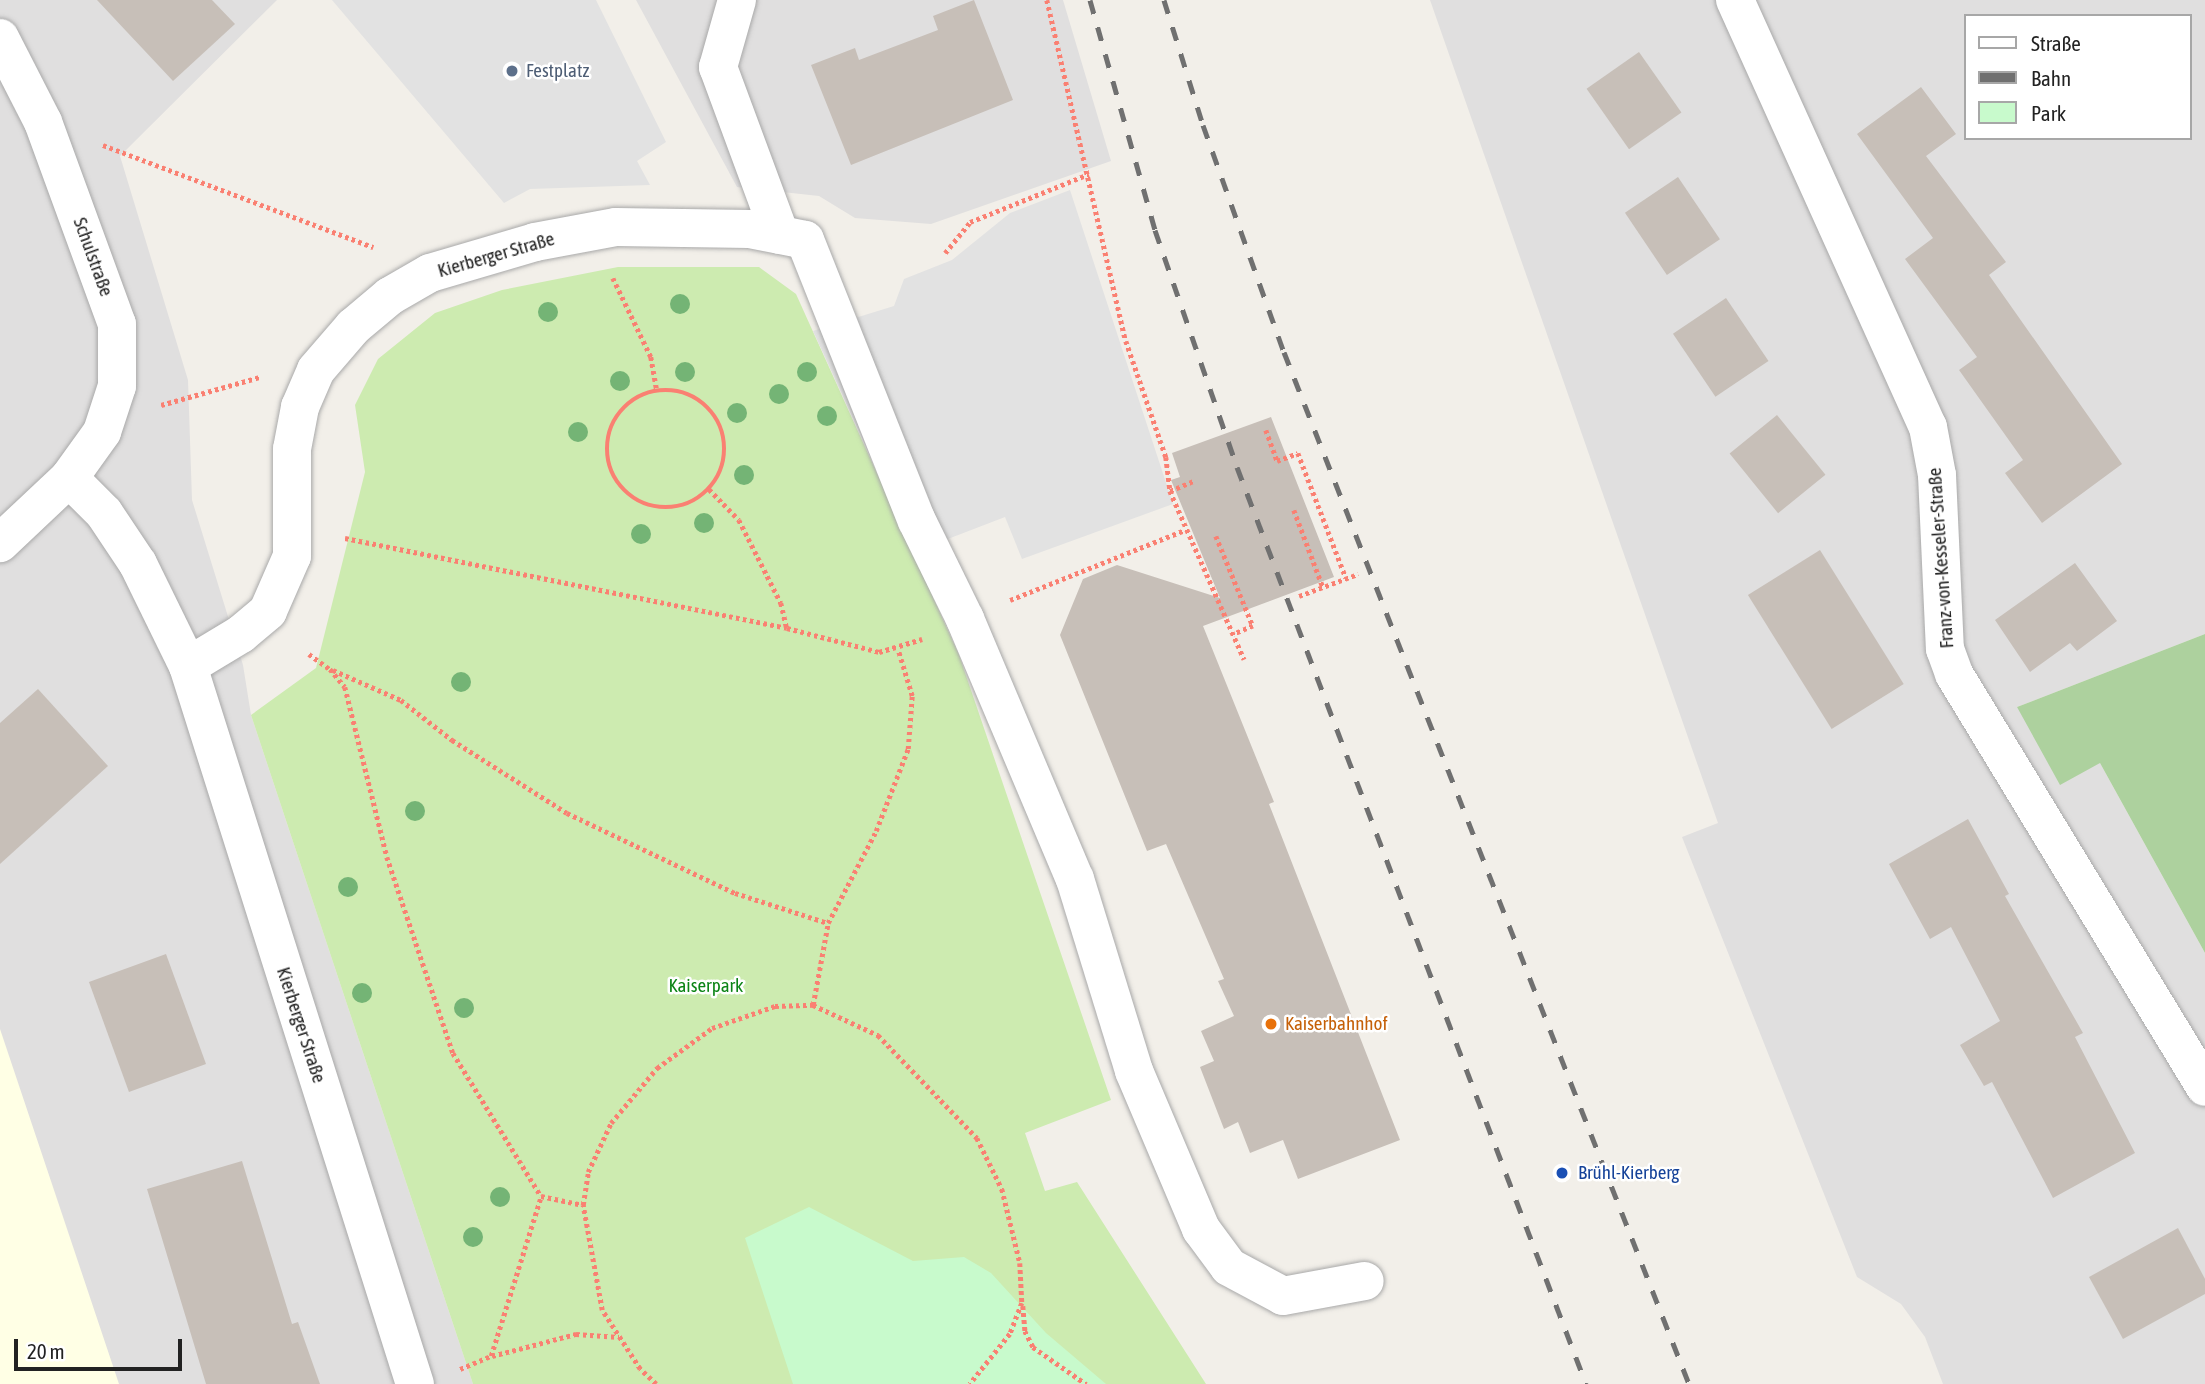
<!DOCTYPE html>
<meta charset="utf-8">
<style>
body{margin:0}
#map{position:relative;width:2205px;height:1384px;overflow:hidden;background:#f2efe9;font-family:"Asap Condensed",sans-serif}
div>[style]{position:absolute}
.residential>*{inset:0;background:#e0dfdf}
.education>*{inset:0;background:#ffffe5}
.grass>*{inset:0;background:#cdebb0}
.forest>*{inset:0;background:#add19e}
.park>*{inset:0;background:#c8facc}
.parking>*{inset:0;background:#e2e2e2}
.building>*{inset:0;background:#c7bfb8;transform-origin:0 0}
.path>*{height:4.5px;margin-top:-2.25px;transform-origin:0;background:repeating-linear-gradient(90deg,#fa8072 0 3.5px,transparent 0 7px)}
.path>.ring{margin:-2.25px;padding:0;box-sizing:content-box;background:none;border:4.5px solid #fa8072;border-radius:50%}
.roads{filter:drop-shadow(0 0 2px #a9a9a9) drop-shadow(0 0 2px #a9a9a9)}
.minor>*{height:38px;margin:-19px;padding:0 19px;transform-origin:19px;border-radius:19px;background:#fff}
.rail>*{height:5px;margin-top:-2.5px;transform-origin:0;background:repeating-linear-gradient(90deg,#707070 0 14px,transparent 0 28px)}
.trees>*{width:20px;height:20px;margin:-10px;border-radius:50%;background:#74b475}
.dots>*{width:19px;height:19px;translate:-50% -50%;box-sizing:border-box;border:4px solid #fff;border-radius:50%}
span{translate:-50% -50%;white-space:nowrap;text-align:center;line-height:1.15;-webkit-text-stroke:5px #fff;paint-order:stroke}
.service-label{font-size:19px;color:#4e5e75}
.left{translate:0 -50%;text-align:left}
.street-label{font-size:19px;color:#222}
.park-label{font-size:19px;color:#0c8416}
.food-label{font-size:19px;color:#c56008}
.transit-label{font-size:19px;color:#164399}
.legend{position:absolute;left:1964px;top:14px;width:228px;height:126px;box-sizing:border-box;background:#fff;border:2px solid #a7a7a7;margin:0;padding:9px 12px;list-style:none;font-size:21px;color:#222}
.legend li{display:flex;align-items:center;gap:14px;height:35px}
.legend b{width:35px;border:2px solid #a7a7a7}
.scale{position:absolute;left:14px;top:1339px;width:168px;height:32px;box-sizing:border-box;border:4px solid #222;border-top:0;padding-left:9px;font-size:21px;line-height:24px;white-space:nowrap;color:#222;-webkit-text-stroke:5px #fff;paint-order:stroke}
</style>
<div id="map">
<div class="residential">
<div style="clip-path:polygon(0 0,277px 0,120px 156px,188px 380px,192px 500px,243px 665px,251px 715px,473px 1384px,0 1384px)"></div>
<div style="clip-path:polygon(636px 0,1063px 0,1111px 161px,931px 224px,855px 218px,819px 196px,737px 187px)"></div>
<div style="clip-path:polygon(evenodd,1430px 0,2205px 0,2205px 634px,2017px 707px,2100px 763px,2205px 953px,2205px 1384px,1943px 1384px,1925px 1337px,1901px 1304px,1857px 1277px,1682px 837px,1718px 823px,1430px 0,1965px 16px,2189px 16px,2189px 138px,1965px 138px,1965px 16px)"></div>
</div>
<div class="education">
<div style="clip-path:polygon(0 1029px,119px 1384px,0 1384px)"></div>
</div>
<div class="grass">
<div style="clip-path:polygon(618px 267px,759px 267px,796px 294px,959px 655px,1111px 1100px,1025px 1133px,1045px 1191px,1077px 1182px,1206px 1384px,473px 1384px,251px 715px,316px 668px,365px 472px,355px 405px,378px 359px,435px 313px,502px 290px)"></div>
</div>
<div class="forest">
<div style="clip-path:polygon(2205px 634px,2205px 953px,2100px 763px,2060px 785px,2017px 707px)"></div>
</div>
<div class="park">
<div style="clip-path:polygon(809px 1207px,913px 1261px,964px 1257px,991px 1273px,1046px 1333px,1106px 1384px,793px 1384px,745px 1238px)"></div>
</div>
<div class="parking">
<div style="clip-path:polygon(332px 0,596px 0,666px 142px,637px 161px,650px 185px,530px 189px,504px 203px)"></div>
<div style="clip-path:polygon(1070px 190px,1173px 504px,1022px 559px,1005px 517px,914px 552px,813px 331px,894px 306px,904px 279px,952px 260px,1010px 213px)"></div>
</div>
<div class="building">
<div style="clip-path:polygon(97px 0,212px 0,235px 24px,173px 81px)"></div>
<div style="clip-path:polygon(974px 0,1013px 100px,851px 165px,811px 65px,855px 48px,859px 60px,938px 30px,933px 16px)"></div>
<div style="left:1639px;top:52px;width:74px;height:64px;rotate:55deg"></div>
<div style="clip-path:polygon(1921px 87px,1956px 134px,1926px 156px,2006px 262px,1989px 275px,2122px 464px,2042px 523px,2005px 473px,2023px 460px,1959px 370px,1977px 357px,1905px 259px,1933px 238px,1857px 134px)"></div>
<div style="left:1678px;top:177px;width:75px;height:64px;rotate:56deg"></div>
<div style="left:1726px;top:298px;width:76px;height:64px;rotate:56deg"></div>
<div style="left:1777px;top:415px;width:77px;height:61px;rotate:51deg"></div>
<div style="clip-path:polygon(1271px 417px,1334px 577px,1203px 626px,1274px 802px,1269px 804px,1400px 1140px,1298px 1179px,1283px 1140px,1250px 1153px,1238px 1122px,1224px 1129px,1200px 1067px,1214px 1061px,1201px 1031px,1234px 1016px,1218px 981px,1224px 979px,1166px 844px,1147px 851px,1060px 635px,1083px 579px,1117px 565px,1220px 598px,1171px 480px,1180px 477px,1172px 453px)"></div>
<div style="left:1820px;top:550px;width:158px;height:85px;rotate:58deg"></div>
<div style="clip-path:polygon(2075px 563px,2117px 621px,2077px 651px,2070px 643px,2030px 672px,1995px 620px)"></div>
<div style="clip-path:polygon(38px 689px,108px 766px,0 864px,0 723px)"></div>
<div style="clip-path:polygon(1968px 819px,2009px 894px,2005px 896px,2083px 1033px,2075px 1037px,2135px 1153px,2053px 1198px,1992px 1082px,1984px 1086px,1960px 1045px,2000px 1021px,1951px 927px,1930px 939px,1889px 864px)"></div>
<div style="left:166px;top:954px;width:117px;height:82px;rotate:70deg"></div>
<div style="clip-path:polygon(242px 1161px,292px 1324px,298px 1322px,320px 1384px,206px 1384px,147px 1189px)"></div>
<div style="clip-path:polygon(2178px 1228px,2205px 1279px,2205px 1294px,2123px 1339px,2089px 1277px)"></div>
</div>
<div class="path">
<div style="left:1047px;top:0;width:350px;rotate:77deg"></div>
<div style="left:1126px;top:341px;width:123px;rotate:71deg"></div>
<div style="left:1166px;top:457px;width:34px;rotate:83deg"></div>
<div style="left:1170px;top:491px;width:184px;rotate:66.2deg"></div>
<div style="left:103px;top:145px;width:289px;rotate:20.7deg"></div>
<div style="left:945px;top:253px;width:40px;rotate:-51deg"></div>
<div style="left:970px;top:222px;width:128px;rotate:-22deg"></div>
<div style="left:613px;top:278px;width:88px;rotate:64.3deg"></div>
<div style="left:651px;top:357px;width:35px;rotate:80deg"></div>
<div class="ring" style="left:607px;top:390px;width:113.5px;height:113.5px"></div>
<div style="left:161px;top:405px;width:103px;rotate:-15.8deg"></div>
<div style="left:1266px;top:430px;width:33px;rotate:70deg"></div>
<div style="left:1277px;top:461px;width:22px;rotate:-21deg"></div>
<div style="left:1298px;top:453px;width:134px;rotate:69deg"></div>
<div style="left:709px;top:489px;width:43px;rotate:45.9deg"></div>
<div style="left:739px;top:520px;width:93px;rotate:63.2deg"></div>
<div style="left:781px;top:603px;width:26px;rotate:77deg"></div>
<div style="left:1170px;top:491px;width:26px;rotate:-23deg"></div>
<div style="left:1294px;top:510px;width:82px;rotate:69.4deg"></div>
<div style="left:1216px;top:536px;width:97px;rotate:67.7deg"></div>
<div style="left:1253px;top:626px;width:21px;rotate:157deg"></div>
<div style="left:345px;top:538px;width:451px;rotate:11.5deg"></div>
<div style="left:787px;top:628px;width:95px;rotate:14.6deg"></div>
<div style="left:879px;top:652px;width:45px;rotate:-16.8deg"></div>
<div style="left:1299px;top:596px;width:63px;rotate:-20.4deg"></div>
<div style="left:1010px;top:600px;width:188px;rotate:-21.8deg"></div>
<div style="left:309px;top:654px;width:26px;rotate:36deg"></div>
<div style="left:330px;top:669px;width:23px;rotate:50deg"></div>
<div style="left:345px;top:687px;width:175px;rotate:76.1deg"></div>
<div style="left:387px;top:857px;width:207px;rotate:71.4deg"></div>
<div style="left:453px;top:1053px;width:168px;rotate:58.4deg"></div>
<div style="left:333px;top:670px;width:74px;rotate:23.8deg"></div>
<div style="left:401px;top:700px;width:65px;rotate:38.1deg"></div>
<div style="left:452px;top:740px;width:136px;rotate:32.4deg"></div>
<div style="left:567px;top:813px;width:186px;rotate:25.5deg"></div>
<div style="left:735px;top:893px;width:98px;rotate:17.9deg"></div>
<div style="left:813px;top:1005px;width:83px;rotate:-79.6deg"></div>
<div style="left:828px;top:923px;width:104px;rotate:-62.4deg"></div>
<div style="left:876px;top:831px;width:88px;rotate:-68.7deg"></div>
<div style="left:908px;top:749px;width:53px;rotate:-85.7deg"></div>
<div style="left:912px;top:696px;width:48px;rotate:-106.9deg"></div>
<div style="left:1023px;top:1306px;width:25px;rotate:85deg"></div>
<div style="left:1025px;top:1331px;width:18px;rotate:63deg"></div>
<div style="left:1033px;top:1347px;width:65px;rotate:34.9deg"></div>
<div style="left:492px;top:1356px;width:87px;rotate:-14.7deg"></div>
<div style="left:576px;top:1334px;width:43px;rotate:4deg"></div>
<div style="left:460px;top:1369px;width:34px;rotate:-23deg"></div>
<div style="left:491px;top:1356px;width:168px;rotate:-72.6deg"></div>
<div style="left:541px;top:1196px;width:43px;rotate:12.1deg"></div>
<div style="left:656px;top:1384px;width:22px;rotate:-137deg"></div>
<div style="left:640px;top:1369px;width:70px;rotate:-122.8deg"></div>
<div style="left:602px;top:1310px;width:107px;rotate:-100.3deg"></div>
<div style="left:583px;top:1205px;width:33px;rotate:-81deg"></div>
<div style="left:588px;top:1172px;width:54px;rotate:-64.9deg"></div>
<div style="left:611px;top:1123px;width:72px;rotate:-50.1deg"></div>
<div style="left:657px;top:1068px;width:68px;rotate:-36deg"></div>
<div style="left:712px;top:1028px;width:67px;rotate:-19.2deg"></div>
<div style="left:775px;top:1006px;width:38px;rotate:-2deg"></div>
<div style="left:813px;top:1005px;width:72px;rotate:24.8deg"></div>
<div style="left:878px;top:1035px;width:143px;rotate:46.1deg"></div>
<div style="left:977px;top:1138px;width:57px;rotate:63.9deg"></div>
<div style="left:1002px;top:1189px;width:76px;rotate:76.3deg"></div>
<div style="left:1020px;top:1263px;width:40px;rotate:87.1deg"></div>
<div style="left:1022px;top:1303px;width:33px;rotate:111deg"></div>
<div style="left:1010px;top:1334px;width:64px;rotate:128.7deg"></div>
</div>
<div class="roads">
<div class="minor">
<div style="left:737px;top:0;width:70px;rotate:105.8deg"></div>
<div style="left:718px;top:67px;width:179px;rotate:69.7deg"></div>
<div style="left:1735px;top:0;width:469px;rotate:65.7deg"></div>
<div style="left:1928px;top:427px;width:49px;rotate:79.4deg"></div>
<div style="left:1937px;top:475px;width:174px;rotate:87.4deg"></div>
<div style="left:1945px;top:649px;width:27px;rotate:70deg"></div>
<div style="left:1954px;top:674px;width:483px;rotate:58.7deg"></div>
<div style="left:0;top:38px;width:94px;rotate:62.9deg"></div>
<div style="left:43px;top:122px;width:215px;rotate:69.9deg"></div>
<div style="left:117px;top:324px;width:62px;rotate:90deg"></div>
<div style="left:117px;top:386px;width:48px;rotate:108.1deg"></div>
<div style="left:102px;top:432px;width:57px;rotate:125.7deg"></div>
<div style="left:69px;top:478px;width:95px;rotate:136.7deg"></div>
<div style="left:69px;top:478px;width:49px;rotate:45deg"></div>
<div style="left:104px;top:513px;width:61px;rotate:56.3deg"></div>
<div style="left:138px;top:564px;width:114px;rotate:63.9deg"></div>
<div style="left:188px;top:666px;width:753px;rotate:72.46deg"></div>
<div style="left:188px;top:666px;width:62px;rotate:-31.1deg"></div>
<div style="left:241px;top:634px;width:35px;rotate:-40deg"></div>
<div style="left:268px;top:611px;width:60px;rotate:-66.4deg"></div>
<div style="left:292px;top:556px;width:107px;rotate:-90deg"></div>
<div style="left:292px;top:449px;width:43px;rotate:-79.2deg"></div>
<div style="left:300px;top:407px;width:40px;rotate:-66.6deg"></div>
<div style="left:316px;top:370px;width:57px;rotate:-49.3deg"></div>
<div style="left:353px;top:327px;width:48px;rotate:-40deg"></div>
<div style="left:390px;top:296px;width:46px;rotate:-29.9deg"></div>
<div style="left:430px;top:273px;width:109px;rotate:-16.4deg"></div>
<div style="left:535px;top:242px;width:82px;rotate:-10.5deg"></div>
<div style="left:616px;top:227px;width:134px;rotate:0.9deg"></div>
<div style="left:750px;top:229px;width:56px;rotate:11.3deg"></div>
<div style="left:805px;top:240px;width:302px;rotate:68.3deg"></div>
<div style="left:917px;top:521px;width:109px;rotate:63.9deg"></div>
<div style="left:965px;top:619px;width:282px;rotate:67.1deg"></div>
<div style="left:1075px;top:879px;width:201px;rotate:72.9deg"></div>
<div style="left:1134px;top:1071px;width:172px;rotate:67deg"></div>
<div style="left:1201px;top:1229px;width:47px;rotate:53.6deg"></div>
<div style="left:1229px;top:1267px;width:61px;rotate:28.2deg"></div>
<div style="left:1283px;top:1296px;width:83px;rotate:-10.4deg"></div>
</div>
</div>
<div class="rail">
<div style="left:1090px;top:0;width:239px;rotate:74.2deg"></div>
<div style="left:1155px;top:230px;width:251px;rotate:70.9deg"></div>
<div style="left:1237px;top:467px;width:981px;rotate:69.16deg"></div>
<div style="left:1164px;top:0;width:131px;rotate:72.7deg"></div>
<div style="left:1203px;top:125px;width:241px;rotate:70.4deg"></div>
<div style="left:1284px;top:352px;width:1109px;rotate:68.57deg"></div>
</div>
<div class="trees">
<div style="left:680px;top:304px"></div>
<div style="left:548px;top:312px"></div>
<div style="left:685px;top:372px"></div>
<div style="left:807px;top:372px"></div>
<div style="left:620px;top:381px"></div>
<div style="left:779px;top:394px"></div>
<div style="left:737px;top:413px"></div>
<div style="left:827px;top:416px"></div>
<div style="left:578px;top:432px"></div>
<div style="left:744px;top:475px"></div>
<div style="left:704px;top:523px"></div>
<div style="left:641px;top:534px"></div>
<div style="left:461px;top:682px"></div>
<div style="left:415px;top:811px"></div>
<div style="left:348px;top:887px"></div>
<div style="left:362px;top:993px"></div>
<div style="left:464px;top:1008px"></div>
<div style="left:500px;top:1197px"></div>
<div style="left:473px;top:1237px"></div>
</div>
<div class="dots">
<div style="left:512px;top:71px;background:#5c6f8a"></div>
<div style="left:1271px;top:1024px;background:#e8710a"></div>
<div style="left:1562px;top:1173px;background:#1a4fb4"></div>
</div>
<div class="service-label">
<span class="left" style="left:526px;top:71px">Festplatz</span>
</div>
<div class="street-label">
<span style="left:496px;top:255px;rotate:-16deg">Kierberger Straße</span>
<span style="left:93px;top:257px;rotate:70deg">Schulstraße</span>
<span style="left:1941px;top:558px;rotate:-94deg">Franz-von-Kesseler-Straße</span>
<span style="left:301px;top:1025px;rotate:72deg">Kierberger Straße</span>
</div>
<div class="park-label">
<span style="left:706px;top:986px">Kaiserpark</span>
</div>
<div class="food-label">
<span class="left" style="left:1285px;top:1024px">Kaiserbahnhof</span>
</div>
<div class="transit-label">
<span class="left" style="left:1578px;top:1173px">Brühl-Kierberg</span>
</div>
<ul class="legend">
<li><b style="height:9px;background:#fff"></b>Straße</li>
<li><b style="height:9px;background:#707070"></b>Bahn</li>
<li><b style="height:19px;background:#c8facc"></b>Park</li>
</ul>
<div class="scale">20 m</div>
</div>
